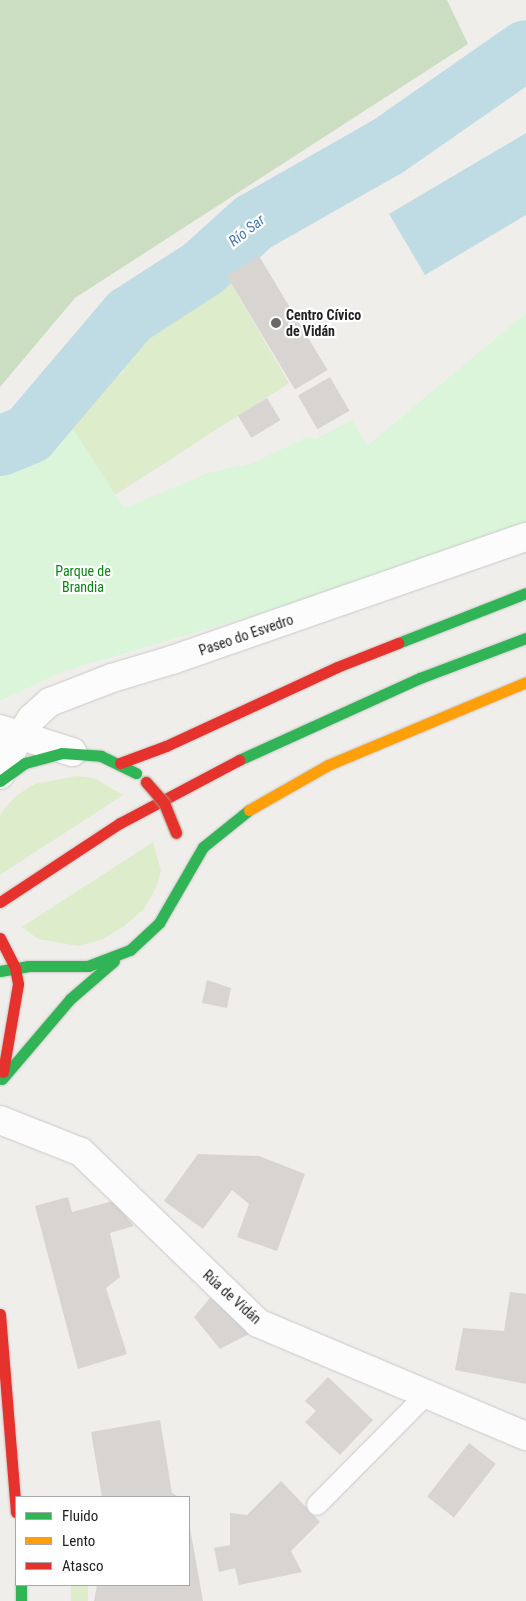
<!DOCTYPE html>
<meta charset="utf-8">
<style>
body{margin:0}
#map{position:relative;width:526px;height:1601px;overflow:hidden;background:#f0eeeb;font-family:"Roboto Condensed",sans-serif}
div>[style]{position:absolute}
.grass>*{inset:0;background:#ddeccb;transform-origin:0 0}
.forest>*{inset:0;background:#cbdec1}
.park>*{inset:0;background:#daf5da}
.water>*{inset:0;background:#bfdbe3}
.river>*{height:60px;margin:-30px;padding:0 30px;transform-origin:30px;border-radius:30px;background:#bfdbe3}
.building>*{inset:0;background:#d7d4d2;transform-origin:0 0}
.roads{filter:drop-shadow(0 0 1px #c9c8c7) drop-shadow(0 0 1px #c9c8c7)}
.lane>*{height:20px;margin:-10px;padding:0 10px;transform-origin:10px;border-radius:10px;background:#fdfcfc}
.street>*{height:28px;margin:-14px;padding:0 14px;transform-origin:14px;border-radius:14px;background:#fdfcfc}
.fast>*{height:11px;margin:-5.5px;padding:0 5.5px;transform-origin:5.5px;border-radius:5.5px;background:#30b455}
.slow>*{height:11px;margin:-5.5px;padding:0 5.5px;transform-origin:5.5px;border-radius:5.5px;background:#ff9f0a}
.jam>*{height:11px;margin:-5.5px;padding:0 5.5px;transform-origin:5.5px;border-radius:5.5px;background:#e5322d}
.bridges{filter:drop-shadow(0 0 1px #a79c86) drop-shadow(0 0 1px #a79c86)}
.jam-bridge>*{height:11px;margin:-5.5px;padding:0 5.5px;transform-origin:5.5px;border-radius:5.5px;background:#e5322d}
.dots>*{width:14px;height:14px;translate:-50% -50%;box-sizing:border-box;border:2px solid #fff;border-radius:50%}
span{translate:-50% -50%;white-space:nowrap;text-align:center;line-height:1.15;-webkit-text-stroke:4.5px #fff;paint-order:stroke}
.poi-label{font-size:14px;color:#222;font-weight:700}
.left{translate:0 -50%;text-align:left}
.park-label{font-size:14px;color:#0c8416}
.street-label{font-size:14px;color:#222}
.water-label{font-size:15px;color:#4a7aab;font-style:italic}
.legend{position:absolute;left:15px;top:1496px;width:175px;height:90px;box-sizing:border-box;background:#fff;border:1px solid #a7a7a7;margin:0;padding:6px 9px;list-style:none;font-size:15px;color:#222}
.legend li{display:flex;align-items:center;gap:10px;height:25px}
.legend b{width:25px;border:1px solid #a7a7a7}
</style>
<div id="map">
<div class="grass">
<div style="clip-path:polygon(226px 275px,289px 383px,115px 495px,60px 409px,124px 372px,116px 352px)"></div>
<div style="clip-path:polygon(76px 776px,94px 778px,123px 795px,0 875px,0 816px,3px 810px,17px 795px,35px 784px)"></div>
<div style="clip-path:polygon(153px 842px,161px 871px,156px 888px,144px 909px,123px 927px,101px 940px,79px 946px,38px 939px,22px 927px)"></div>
<div style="left:71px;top:1585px;width:17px;height:16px"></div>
</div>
<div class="forest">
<div style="clip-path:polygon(0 0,447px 0,468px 44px,75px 298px,0 387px)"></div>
</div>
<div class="park">
<div style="clip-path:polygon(526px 313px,526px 524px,494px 539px,340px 590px,64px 671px,0 701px,0 461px,34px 447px,60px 409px,124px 508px,211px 472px,250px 464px,308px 437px,316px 439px,352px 420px,367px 446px)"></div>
</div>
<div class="water">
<div style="clip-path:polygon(526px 133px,526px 215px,425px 275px,389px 214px)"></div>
</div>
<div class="river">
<div style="left:0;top:446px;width:31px;rotate:-22deg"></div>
<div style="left:29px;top:434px;width:155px;rotate:-49.7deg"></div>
<div style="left:129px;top:316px;width:87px;rotate:-32.8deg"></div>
<div style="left:202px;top:269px;width:69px;rotate:-42deg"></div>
<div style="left:253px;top:223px;width:154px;rotate:-29.6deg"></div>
<div style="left:387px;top:147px;width:169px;rotate:-34.9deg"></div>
</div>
<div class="building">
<div style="left:259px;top:256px;width:133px;height:38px;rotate:59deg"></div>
<div style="left:330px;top:377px;width:39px;height:37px;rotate:60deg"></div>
<div style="left:267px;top:398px;width:26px;height:34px;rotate:59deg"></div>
<div style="clip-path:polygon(207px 980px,231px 988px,227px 1008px,202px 1003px)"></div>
<div style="clip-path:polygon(198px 1154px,259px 1156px,305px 1174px,277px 1251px,237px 1237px,249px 1204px,232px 1190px,203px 1229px,164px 1201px)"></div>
<div style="clip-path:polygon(68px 1197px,72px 1212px,113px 1201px,134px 1226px,110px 1233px,120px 1277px,106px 1288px,127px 1354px,78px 1369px,35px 1206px)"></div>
<div style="clip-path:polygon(510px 1292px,526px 1294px,526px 1384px,455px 1370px,463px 1328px,504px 1331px)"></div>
<div style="clip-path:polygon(210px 1298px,253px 1332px,220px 1349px,194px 1317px)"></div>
<div style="clip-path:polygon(328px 1377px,373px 1420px,340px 1455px,305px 1422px,316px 1411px,305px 1401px)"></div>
<div style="clip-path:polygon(160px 1420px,172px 1493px,179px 1497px,102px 1497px,91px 1432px)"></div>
<div style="left:469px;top:1443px;width:34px;height:68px;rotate:38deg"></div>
<div style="clip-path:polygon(281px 1481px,320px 1522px,291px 1551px,302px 1572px,239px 1585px,235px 1568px,219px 1572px,214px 1548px,230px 1545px,230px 1513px,247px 1515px)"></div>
<div style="clip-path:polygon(190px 1528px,203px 1601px,94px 1601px,97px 1585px,189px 1585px)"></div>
</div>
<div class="roads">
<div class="lane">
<div style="left:317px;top:1505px;width:155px;rotate:-45.3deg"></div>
</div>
<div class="street">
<div style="left:0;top:729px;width:76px;rotate:17.7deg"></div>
<div style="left:0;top:775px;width:42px;rotate:-63.4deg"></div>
<div style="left:19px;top:737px;width:23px;rotate:-56deg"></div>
<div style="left:32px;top:718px;width:24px;rotate:-42deg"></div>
<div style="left:50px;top:702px;width:66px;rotate:-21.2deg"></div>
<div style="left:112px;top:678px;width:63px;rotate:-16.7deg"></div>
<div style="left:172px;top:660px;width:375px;rotate:-19.2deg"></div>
<div style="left:0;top:1120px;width:87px;rotate:21.6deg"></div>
<div style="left:81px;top:1152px;width:246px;rotate:44deg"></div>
<div style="left:258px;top:1323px;width:291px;rotate:22.9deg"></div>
</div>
<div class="fast">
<div style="left:398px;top:643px;width:137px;rotate:-21.3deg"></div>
<div style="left:239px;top:760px;width:199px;rotate:-24.4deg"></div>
<div style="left:420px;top:678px;width:113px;rotate:-20.7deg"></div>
<div style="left:0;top:781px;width:31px;rotate:-36deg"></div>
<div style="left:25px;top:763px;width:38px;rotate:-15deg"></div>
<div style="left:62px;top:753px;width:39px;rotate:4deg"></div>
<div style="left:101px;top:756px;width:39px;rotate:26deg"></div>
<div style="left:0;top:971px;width:29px;rotate:-10deg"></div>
<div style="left:29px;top:966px;width:59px"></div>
<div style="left:88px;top:966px;width:45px;rotate:-20.9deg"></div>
<div style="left:130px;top:950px;width:40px;rotate:-43deg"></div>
<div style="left:159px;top:923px;width:88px;rotate:-59.9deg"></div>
<div style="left:203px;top:847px;width:59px;rotate:-38.8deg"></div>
<div style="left:2px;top:1079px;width:105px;rotate:-49.6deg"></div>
<div style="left:70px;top:999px;width:58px;rotate:-40.8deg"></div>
<div style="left:21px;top:1585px;width:16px;rotate:90deg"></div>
</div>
<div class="slow">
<div style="left:249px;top:810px;width:91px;rotate:-29.7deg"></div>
<div style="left:328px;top:765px;width:215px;rotate:-22.7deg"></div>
</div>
<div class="jam">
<div style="left:120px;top:763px;width:49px;rotate:-20.3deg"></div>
<div style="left:166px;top:746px;width:188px;rotate:-24.8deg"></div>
<div style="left:337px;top:667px;width:66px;rotate:-21.5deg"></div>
<div style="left:0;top:902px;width:144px;rotate:-33.4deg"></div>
<div style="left:120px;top:823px;width:135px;rotate:-27.9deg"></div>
<div style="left:0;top:938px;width:34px;rotate:63deg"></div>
<div style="left:15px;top:968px;width:16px;rotate:79deg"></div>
<div style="left:18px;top:984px;width:89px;rotate:99.7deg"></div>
<div style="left:0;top:1314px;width:199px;rotate:85.4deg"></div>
</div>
</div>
<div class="bridges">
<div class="jam-bridge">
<div style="left:146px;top:782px;width:28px;rotate:49deg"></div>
<div style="left:164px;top:803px;width:32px;rotate:68deg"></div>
</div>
</div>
<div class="dots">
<div style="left:276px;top:323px;background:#6a6968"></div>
</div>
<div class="poi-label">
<span class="left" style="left:286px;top:323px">Centro Cívico<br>de Vidán</span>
</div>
<div class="park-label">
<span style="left:83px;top:579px">Parque de<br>Brandia</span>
</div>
<div class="street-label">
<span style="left:246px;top:635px;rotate:-19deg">Paseo do Esvedro</span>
<span style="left:232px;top:1297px;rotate:42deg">Rúa de Vidán</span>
</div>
<div class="water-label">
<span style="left:247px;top:231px;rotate:-38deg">Río Sar</span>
</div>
<ul class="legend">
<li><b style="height:6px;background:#30b455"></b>Fluido</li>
<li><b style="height:6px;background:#ff9f0a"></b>Lento</li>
<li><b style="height:6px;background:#e5322d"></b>Atasco</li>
</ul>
</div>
